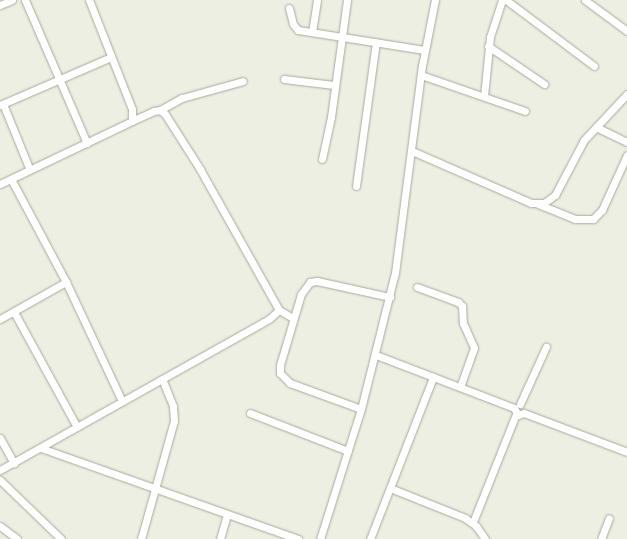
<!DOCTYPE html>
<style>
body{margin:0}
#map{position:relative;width:627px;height:539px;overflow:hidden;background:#edefe3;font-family:Inter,sans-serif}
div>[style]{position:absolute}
.roads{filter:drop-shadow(0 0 1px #a7a99d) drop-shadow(0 0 1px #a7a99d)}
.minor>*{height:7px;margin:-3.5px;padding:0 3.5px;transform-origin:3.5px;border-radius:3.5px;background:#fff}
span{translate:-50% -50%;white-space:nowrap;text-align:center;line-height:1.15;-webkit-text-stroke:4px #fff;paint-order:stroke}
</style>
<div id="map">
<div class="roads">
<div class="minor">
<div style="left:25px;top:0;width:156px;rotate:66.6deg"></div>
<div style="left:506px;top:0;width:110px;rotate:36.9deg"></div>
<div style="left:585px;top:0;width:52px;rotate:36.4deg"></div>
<div style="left:0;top:5px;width:13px;rotate:-23deg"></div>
<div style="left:289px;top:8px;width:16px;rotate:76deg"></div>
<div style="left:293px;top:24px;width:8px;rotate:50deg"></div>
<div style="left:298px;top:30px;width:128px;rotate:9deg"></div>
<div style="left:312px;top:32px;width:32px;rotate:-81deg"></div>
<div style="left:488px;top:46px;width:68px;rotate:34.2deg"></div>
<div style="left:421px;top:75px;width:110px;rotate:19.1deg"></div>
<div style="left:284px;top:79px;width:50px;rotate:6.8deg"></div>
<div style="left:484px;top:96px;width:59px;rotate:-84.2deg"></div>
<div style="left:490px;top:37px;width:39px;rotate:-72deg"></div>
<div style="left:3px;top:104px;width:71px;rotate:67.8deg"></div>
<div style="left:0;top:105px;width:121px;rotate:-23.4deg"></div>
<div style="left:160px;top:110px;width:25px;rotate:-29deg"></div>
<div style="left:182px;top:98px;width:63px;rotate:-15.6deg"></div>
<div style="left:596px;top:127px;width:34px;rotate:26deg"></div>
<div style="left:412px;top:151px;width:130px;rotate:23.6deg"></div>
<div style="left:531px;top:203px;width:13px"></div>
<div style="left:544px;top:203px;width:14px;rotate:-36deg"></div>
<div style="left:555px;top:195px;width:62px;rotate:-62.2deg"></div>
<div style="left:584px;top:140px;width:63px;rotate:-46.9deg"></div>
<div style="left:322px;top:159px;width:43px;rotate:-77.9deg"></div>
<div style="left:331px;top:117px;width:118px;rotate:-82.2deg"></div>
<div style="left:11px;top:179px;width:117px;rotate:61.9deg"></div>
<div style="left:66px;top:282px;width:132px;rotate:64.8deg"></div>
<div style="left:0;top:184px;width:146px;rotate:-25.5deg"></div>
<div style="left:132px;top:121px;width:12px;rotate:-90deg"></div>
<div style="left:132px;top:109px;width:117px;rotate:-111.5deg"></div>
<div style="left:356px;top:186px;width:145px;rotate:-82.1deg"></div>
<div style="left:538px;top:204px;width:40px;rotate:22deg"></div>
<div style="left:575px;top:219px;width:18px"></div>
<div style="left:593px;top:219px;width:13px;rotate:-45deg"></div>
<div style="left:602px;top:210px;width:60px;rotate:-65.6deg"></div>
<div style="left:417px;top:287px;width:44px;rotate:20.1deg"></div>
<div style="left:458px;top:302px;width:6px;rotate:45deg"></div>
<div style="left:462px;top:306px;width:17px;rotate:87deg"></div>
<div style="left:463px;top:323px;width:27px;rotate:66deg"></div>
<div style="left:474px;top:348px;width:41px;rotate:109.7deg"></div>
<div style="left:279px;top:310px;width:16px;rotate:30deg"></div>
<div style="left:14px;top:312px;width:131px;rotate:61.3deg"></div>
<div style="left:0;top:319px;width:76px;rotate:-29.3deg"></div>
<div style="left:376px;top:355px;width:148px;rotate:21deg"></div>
<div style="left:514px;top:408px;width:8px;rotate:60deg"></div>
<div style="left:518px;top:415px;width:6px;rotate:-18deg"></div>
<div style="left:524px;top:413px;width:110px;rotate:20.7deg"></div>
<div style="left:520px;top:404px;width:63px;rotate:-65.5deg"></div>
<div style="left:361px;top:409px;width:76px;rotate:-159.9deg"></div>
<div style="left:290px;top:383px;width:14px;rotate:-135deg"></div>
<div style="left:280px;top:373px;width:8px;rotate:-90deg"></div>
<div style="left:280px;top:365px;width:74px;rotate:-73.5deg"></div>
<div style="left:301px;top:294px;width:15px;rotate:-53deg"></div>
<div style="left:310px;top:282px;width:7px;rotate:-8deg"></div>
<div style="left:317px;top:281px;width:75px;rotate:12.4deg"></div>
<div style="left:250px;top:413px;width:105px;rotate:21.2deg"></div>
<div style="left:0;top:438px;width:29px;rotate:61deg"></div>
<div style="left:41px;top:448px;width:273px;rotate:19.5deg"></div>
<div style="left:0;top:470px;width:308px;rotate:-29.3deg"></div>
<div style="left:269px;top:319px;width:13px;rotate:-42deg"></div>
<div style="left:279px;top:310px;width:162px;rotate:-119.3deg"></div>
<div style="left:200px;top:169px;width:65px;rotate:-122.5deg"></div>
<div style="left:165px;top:114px;width:6px;rotate:-141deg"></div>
<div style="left:160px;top:110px;width:6px;rotate:171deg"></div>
<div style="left:154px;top:111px;width:24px;rotate:156deg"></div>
<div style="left:0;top:480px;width:85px;rotate:44deg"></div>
<div style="left:390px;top:488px;width:81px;rotate:21.8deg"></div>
<div style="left:465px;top:518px;width:14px;rotate:36deg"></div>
<div style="left:476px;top:526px;width:16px;rotate:55deg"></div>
<div style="left:473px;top:522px;width:116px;rotate:-68.3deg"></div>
<div style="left:0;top:526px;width:21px;rotate:37deg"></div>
<div style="left:141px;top:539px;width:123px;rotate:-74.4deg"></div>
<div style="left:174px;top:421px;width:15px;rotate:-94deg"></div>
<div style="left:173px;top:406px;width:29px;rotate:-112deg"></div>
<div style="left:220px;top:539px;width:26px;rotate:-74deg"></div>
<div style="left:320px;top:539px;width:136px;rotate:-72.5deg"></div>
<div style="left:361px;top:409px;width:140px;rotate:-76deg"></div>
<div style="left:395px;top:273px;width:209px;rotate:-82.6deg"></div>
<div style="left:422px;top:66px;width:67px;rotate:-78.9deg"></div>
<div style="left:370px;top:539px;width:174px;rotate:-68.7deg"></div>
<div style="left:601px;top:539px;width:22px;rotate:-69deg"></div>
</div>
</div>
</div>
